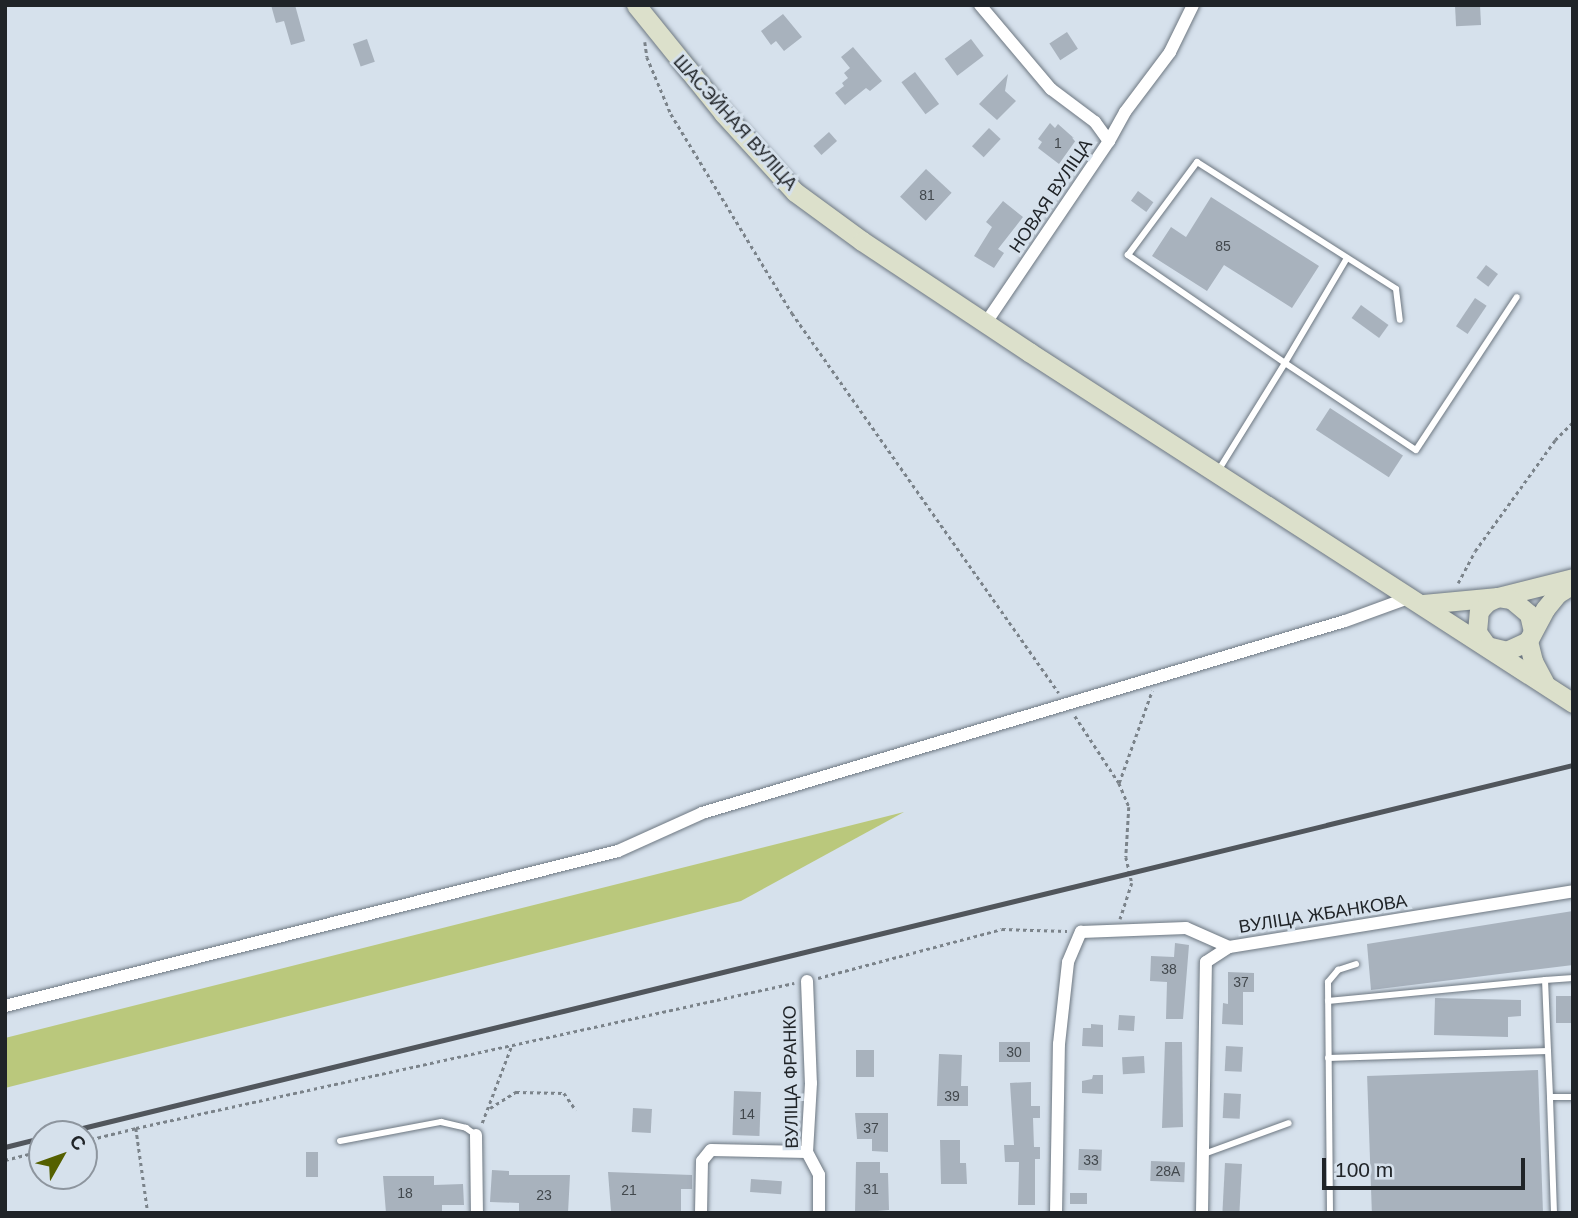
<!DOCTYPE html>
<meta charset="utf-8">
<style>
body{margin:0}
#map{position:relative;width:1578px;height:1218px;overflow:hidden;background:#d6e1ec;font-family:Arial,sans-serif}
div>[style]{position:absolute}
.green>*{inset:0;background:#bac87c}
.building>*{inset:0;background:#a8b2bd;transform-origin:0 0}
.path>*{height:2.5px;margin-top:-1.25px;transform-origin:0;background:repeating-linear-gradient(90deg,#7b838a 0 3.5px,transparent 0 7px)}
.roads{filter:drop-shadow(0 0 2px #6d7781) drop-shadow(0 0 2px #6d7781)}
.lane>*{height:6px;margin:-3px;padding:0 3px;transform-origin:3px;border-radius:3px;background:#fff}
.street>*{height:12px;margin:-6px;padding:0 6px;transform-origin:6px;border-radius:6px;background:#fff}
.secondary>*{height:19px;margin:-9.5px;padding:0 9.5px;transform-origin:9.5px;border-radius:9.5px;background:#dce0cb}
.rail>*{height:4.5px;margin:-2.25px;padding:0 2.25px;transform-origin:2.25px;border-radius:2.25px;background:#51565c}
span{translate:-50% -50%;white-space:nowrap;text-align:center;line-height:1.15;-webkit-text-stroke:6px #d6e1ec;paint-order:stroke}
.number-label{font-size:14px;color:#42484d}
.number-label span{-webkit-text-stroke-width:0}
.street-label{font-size:18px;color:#202428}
.frame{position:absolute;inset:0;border:7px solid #202428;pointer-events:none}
.north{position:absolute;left:28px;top:1120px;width:70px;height:70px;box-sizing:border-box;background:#d6e1ec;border:2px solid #8d959e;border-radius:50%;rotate:50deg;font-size:19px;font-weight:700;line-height:28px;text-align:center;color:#202428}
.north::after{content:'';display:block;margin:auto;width:24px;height:32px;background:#556000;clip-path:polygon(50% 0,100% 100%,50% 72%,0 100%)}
.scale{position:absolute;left:1322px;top:1158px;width:203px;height:32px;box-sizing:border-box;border:4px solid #202428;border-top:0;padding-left:9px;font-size:21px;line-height:24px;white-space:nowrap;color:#202428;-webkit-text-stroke:5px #d6e1ec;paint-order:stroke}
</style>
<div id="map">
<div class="green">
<div style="clip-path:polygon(904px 812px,741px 901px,5px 1088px,5px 1038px)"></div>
</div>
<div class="building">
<div style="clip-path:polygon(271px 5px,295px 5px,305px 41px,291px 45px,284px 21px,276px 23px)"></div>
<div style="left:1480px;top:5px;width:20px;height:25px;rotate:87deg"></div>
<div style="clip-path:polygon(783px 14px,802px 37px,784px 51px,776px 41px,771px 45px,761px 31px)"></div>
<div style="left:1067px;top:32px;width:20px;height:21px;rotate:57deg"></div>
<div style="left:367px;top:39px;width:24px;height:15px;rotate:71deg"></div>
<div style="left:971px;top:39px;width:21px;height:33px;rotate:53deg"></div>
<div style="clip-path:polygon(853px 47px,882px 81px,870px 91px,866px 88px,845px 105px,835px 93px,844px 86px,842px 83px,848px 78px,844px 73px,850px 68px,841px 57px)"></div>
<div style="left:915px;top:72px;width:40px;height:17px;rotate:53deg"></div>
<div style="clip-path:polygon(1008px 74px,1005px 91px,1016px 101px,997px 120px,979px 104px)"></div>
<div style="clip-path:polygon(1050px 123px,1055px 128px,1058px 124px,1076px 140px,1059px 164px,1038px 148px,1042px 142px,1038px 139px)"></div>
<div style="left:989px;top:128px;width:16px;height:25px;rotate:43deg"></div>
<div style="left:829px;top:132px;width:12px;height:21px;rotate:48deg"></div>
<div style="left:926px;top:169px;width:35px;height:38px;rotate:43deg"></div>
<div style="left:1138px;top:191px;width:19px;height:12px;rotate:36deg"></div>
<div style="clip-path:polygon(1211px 197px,1319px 266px,1292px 308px,1224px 265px,1207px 291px,1152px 256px,1171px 227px,1186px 237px)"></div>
<div style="clip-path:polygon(1003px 201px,1023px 217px,998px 249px,1004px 253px,994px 268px,974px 256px,992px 227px,986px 222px)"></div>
<div style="left:1486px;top:265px;width:15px;height:16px;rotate:37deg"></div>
<div style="left:1475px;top:298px;width:14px;height:34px;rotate:34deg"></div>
<div style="left:1361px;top:305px;width:34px;height:16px;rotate:36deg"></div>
<div style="left:1330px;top:408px;width:87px;height:26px;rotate:33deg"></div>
<div style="clip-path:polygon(1573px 911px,1573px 965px,1371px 990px,1367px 944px)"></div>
<div style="clip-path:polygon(1175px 943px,1189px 945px,1183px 1019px,1166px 1019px,1167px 982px,1150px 981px,1151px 956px,1174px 957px)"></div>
<div style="clip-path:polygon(1228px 972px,1254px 973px,1254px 992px,1243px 992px,1243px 1025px,1222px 1024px,1223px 1003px,1228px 1004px)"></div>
<div style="left:1556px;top:996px;width:17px;height:27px"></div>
<div style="clip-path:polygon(1435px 998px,1521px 1000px,1521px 1016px,1508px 1017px,1508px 1037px,1434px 1035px)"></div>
<div style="left:1119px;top:1015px;width:16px;height:15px;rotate:4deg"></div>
<div style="clip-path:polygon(1091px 1024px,1103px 1025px,1103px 1047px,1082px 1046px,1083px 1028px,1091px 1028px)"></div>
<div style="left:999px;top:1042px;width:31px;height:20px"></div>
<div style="clip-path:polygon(1165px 1042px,1182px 1042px,1183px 1127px,1162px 1128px)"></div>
<div style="left:1226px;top:1046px;width:17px;height:25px;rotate:3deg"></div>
<div style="left:856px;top:1050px;width:18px;height:27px"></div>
<div style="clip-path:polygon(939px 1054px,962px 1055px,961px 1086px,968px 1086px,968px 1106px,937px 1106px)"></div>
<div style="left:1144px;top:1056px;width:17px;height:22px;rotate:87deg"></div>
<div style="left:1538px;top:1070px;width:143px;height:171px;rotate:88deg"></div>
<div style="clip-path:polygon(1093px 1075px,1103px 1075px,1103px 1094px,1082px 1093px,1082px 1081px,1092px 1079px)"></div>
<div style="clip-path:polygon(1031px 1082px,1031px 1106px,1040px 1106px,1040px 1118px,1033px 1118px,1034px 1147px,1040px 1147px,1040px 1159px,1035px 1159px,1035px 1205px,1018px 1205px,1019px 1162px,1005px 1162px,1004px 1145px,1014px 1145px,1010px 1083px)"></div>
<div style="left:734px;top:1091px;width:27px;height:44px;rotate:2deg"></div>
<div style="left:1224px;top:1093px;width:17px;height:25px;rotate:3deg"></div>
<div style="left:633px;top:1108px;width:19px;height:24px;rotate:3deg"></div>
<div style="clip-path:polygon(855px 1113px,888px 1113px,888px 1152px,872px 1151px,872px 1139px,857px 1139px)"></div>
<div style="clip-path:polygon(940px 1140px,960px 1140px,960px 1163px,966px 1163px,967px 1184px,941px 1184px)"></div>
<div style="left:1079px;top:1149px;width:23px;height:21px;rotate:2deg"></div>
<div style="left:306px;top:1152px;width:12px;height:25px"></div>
<div style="left:1151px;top:1161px;width:34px;height:20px;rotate:2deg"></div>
<div style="clip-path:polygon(856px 1162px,880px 1162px,880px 1173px,888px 1173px,889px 1210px,855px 1213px)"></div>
<div style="left:1225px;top:1163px;width:17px;height:50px;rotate:3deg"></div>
<div style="clip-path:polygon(492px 1170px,509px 1171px,509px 1175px,570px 1175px,568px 1213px,519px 1213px,519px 1203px,490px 1202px)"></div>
<div style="clip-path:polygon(608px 1172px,692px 1175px,692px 1189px,681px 1189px,681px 1213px,611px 1211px)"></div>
<div style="clip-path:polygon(383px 1176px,434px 1176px,434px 1185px,463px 1184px,464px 1205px,442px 1205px,442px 1213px,386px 1213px)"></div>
<div style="left:751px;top:1179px;width:31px;height:13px;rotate:4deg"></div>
<div style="left:1070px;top:1193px;width:17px;height:11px"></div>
</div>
<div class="path">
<div style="left:645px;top:42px;width:15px;rotate:82deg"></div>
<div style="left:647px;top:57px;width:62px;rotate:67.2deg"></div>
<div style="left:671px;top:114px;width:233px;rotate:58.7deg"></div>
<div style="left:792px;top:313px;width:464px;rotate:54.9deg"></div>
<div style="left:1458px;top:583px;width:36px;rotate:-62deg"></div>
<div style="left:1475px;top:551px;width:137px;rotate:-54.2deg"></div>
<div style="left:1555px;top:440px;width:25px;rotate:-45deg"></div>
<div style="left:1075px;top:716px;width:80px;rotate:56.7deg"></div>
<div style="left:1119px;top:783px;width:26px;rotate:67deg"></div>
<div style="left:1129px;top:807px;width:50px;rotate:93.4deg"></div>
<div style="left:1126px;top:857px;width:27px;rotate:77deg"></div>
<div style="left:1132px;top:883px;width:38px;rotate:108deg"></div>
<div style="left:1119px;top:783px;width:98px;rotate:-70.3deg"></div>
<div style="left:818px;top:978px;width:190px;rotate:-14.9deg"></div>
<div style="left:1002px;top:929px;width:65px;rotate:1.8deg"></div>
<div style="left:490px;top:1108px;width:31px;rotate:-32deg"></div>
<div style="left:516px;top:1092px;width:48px;rotate:1.2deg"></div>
<div style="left:564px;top:1093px;width:21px;rotate:55deg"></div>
<div style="left:482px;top:1123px;width:81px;rotate:-69.1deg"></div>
<div style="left:136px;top:1128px;width:674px;rotate:-12.43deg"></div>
<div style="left:84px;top:1141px;width:54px;rotate:-14deg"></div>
<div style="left:136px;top:1128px;width:86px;rotate:82deg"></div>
<div style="left:5px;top:1160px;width:38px;rotate:-14deg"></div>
</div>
<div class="roads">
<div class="lane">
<div style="left:1347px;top:258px;width:122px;rotate:120.6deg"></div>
<div style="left:1285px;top:363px;width:191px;rotate:-145.5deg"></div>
<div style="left:1128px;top:255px;width:116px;rotate:-53.4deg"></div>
<div style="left:1197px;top:162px;width:236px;rotate:32.5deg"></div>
<div style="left:1396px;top:289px;width:31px;rotate:83deg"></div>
<div style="left:1218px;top:471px;width:127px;rotate:-58.2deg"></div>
<div style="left:1285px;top:363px;width:157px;rotate:33.6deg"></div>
<div style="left:1416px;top:450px;width:183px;rotate:-56.6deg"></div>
<div style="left:1328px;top:1001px;width:218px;rotate:-5.5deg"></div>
<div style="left:1548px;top:1051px;width:46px;rotate:87.5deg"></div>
<div style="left:1328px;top:1058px;width:220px;rotate:-1.8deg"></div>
<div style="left:1548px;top:1051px;width:71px;rotate:-92.4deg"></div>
<div style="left:1545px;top:980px;width:28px;rotate:-4deg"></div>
<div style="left:340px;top:1141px;width:103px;rotate:-10.7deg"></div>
<div style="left:441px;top:1122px;width:26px;rotate:13deg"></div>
<div style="left:466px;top:1128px;width:12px;rotate:35deg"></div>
<div style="left:1204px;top:1154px;width:90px;rotate:-20deg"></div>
<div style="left:1330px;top:1213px;width:231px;rotate:-90.5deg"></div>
<div style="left:1328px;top:982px;width:16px;rotate:-50deg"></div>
<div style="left:1338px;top:970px;width:19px;rotate:-18deg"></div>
<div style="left:1554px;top:1213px;width:116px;rotate:-92deg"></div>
<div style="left:1550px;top:1097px;width:23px"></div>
</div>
<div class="street">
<div style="left:980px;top:5px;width:110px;rotate:49.8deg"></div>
<div style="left:1051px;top:89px;width:55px;rotate:36.9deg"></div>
<div style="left:1095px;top:122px;width:24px;rotate:54deg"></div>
<div style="left:1109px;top:141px;width:220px;rotate:124.1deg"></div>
<div style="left:1109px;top:141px;width:33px;rotate:-61deg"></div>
<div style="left:1125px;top:112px;width:75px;rotate:-53.1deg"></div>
<div style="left:1170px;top:52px;width:52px;rotate:-63.9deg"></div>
<div style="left:807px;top:981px;width:102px;rotate:87.8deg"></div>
<div style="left:811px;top:1083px;width:69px;rotate:93.3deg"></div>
<div style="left:807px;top:1152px;width:26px;rotate:62deg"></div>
<div style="left:819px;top:1175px;width:38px;rotate:90deg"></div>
<div style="left:5px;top:1006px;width:632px;rotate:-14.19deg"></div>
<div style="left:618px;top:851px;width:92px;rotate:-24.3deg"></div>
<div style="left:702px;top:813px;width:671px;rotate:-16.63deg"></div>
<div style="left:1345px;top:621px;width:70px;rotate:-20deg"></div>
<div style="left:476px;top:1135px;width:78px;rotate:89.3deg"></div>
<div style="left:701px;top:1213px;width:52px;rotate:-88.9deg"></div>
<div style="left:702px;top:1161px;width:14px;rotate:-51deg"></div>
<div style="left:711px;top:1150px;width:96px;rotate:1.2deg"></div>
<div style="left:1056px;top:1213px;width:169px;rotate:-89deg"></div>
<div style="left:1059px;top:1044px;width:82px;rotate:-83.7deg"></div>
<div style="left:1068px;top:962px;width:33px;rotate:-67deg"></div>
<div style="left:1081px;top:932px;width:105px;rotate:-2.2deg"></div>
<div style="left:1186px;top:928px;width:47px;rotate:23.8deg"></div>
<div style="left:1202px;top:1213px;width:251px;rotate:-89.1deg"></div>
<div style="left:1206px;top:962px;width:27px;rotate:-33deg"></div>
<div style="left:1229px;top:947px;width:349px;rotate:-9.2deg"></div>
</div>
<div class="secondary">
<div style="left:636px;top:5px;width:139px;rotate:51.1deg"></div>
<div style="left:723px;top:113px;width:107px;rotate:47.7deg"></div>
<div style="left:795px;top:192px;width:83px;rotate:36.2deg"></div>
<div style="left:862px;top:241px;width:201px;rotate:33.6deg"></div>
<div style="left:1029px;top:352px;width:647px;rotate:32.83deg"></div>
<div style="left:1423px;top:604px;width:75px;rotate:-5.3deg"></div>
<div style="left:1498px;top:597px;width:77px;rotate:-14.2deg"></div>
<div style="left:1528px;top:641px;width:23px;rotate:155deg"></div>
<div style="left:1507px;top:651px;width:21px;rotate:-166deg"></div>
<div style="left:1487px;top:646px;width:17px;rotate:-126deg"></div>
<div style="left:1477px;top:632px;width:21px;rotate:-85deg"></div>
<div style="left:1479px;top:611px;width:12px;rotate:-48deg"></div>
<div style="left:1487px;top:602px;width:12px;rotate:-24deg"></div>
<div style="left:1498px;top:597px;width:13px;rotate:9deg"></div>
<div style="left:1511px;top:599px;width:23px;rotate:40deg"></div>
<div style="left:1529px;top:614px;width:17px;rotate:77deg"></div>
<div style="left:1544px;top:682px;width:24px;rotate:-118deg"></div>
<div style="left:1533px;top:661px;width:21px;rotate:-104deg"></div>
<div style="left:1528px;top:641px;width:36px;rotate:-62deg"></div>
<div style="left:1545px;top:609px;width:19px;rotate:-51deg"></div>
<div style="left:1557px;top:594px;width:19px;rotate:-32deg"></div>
</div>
</div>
<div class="rail">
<div style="left:58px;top:1134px;width:1559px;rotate:-13.69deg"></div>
<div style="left:5px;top:1147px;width:38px;rotate:-14deg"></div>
</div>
<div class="number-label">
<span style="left:1058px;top:143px">1</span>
<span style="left:927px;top:195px">81</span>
<span style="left:1223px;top:246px">85</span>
<span style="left:1169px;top:969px">38</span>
<span style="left:1241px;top:982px">37</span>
<span style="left:1014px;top:1052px">30</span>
<span style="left:952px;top:1096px">39</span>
<span style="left:747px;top:1114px">14</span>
<span style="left:871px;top:1128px">37</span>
<span style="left:1091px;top:1160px">33</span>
<span style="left:1168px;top:1171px">28А</span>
<span style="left:871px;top:1189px">31</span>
<span style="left:629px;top:1190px">21</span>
<span style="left:405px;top:1193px">18</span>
<span style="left:544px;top:1195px">23</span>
</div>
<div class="street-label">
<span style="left:735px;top:123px;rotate:48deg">ШАСЭЙНАЯ ВУЛІЦА</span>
<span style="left:1051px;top:196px;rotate:-56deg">НОВАЯ ВУЛІЦА</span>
<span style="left:1323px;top:914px;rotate:-9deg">ВУЛІЦА ЖБАНКОВА</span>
<span style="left:791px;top:1077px;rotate:-91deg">ВУЛІЦА ФРАНКО</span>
</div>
<div class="frame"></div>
<div class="north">С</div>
<div class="scale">100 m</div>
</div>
